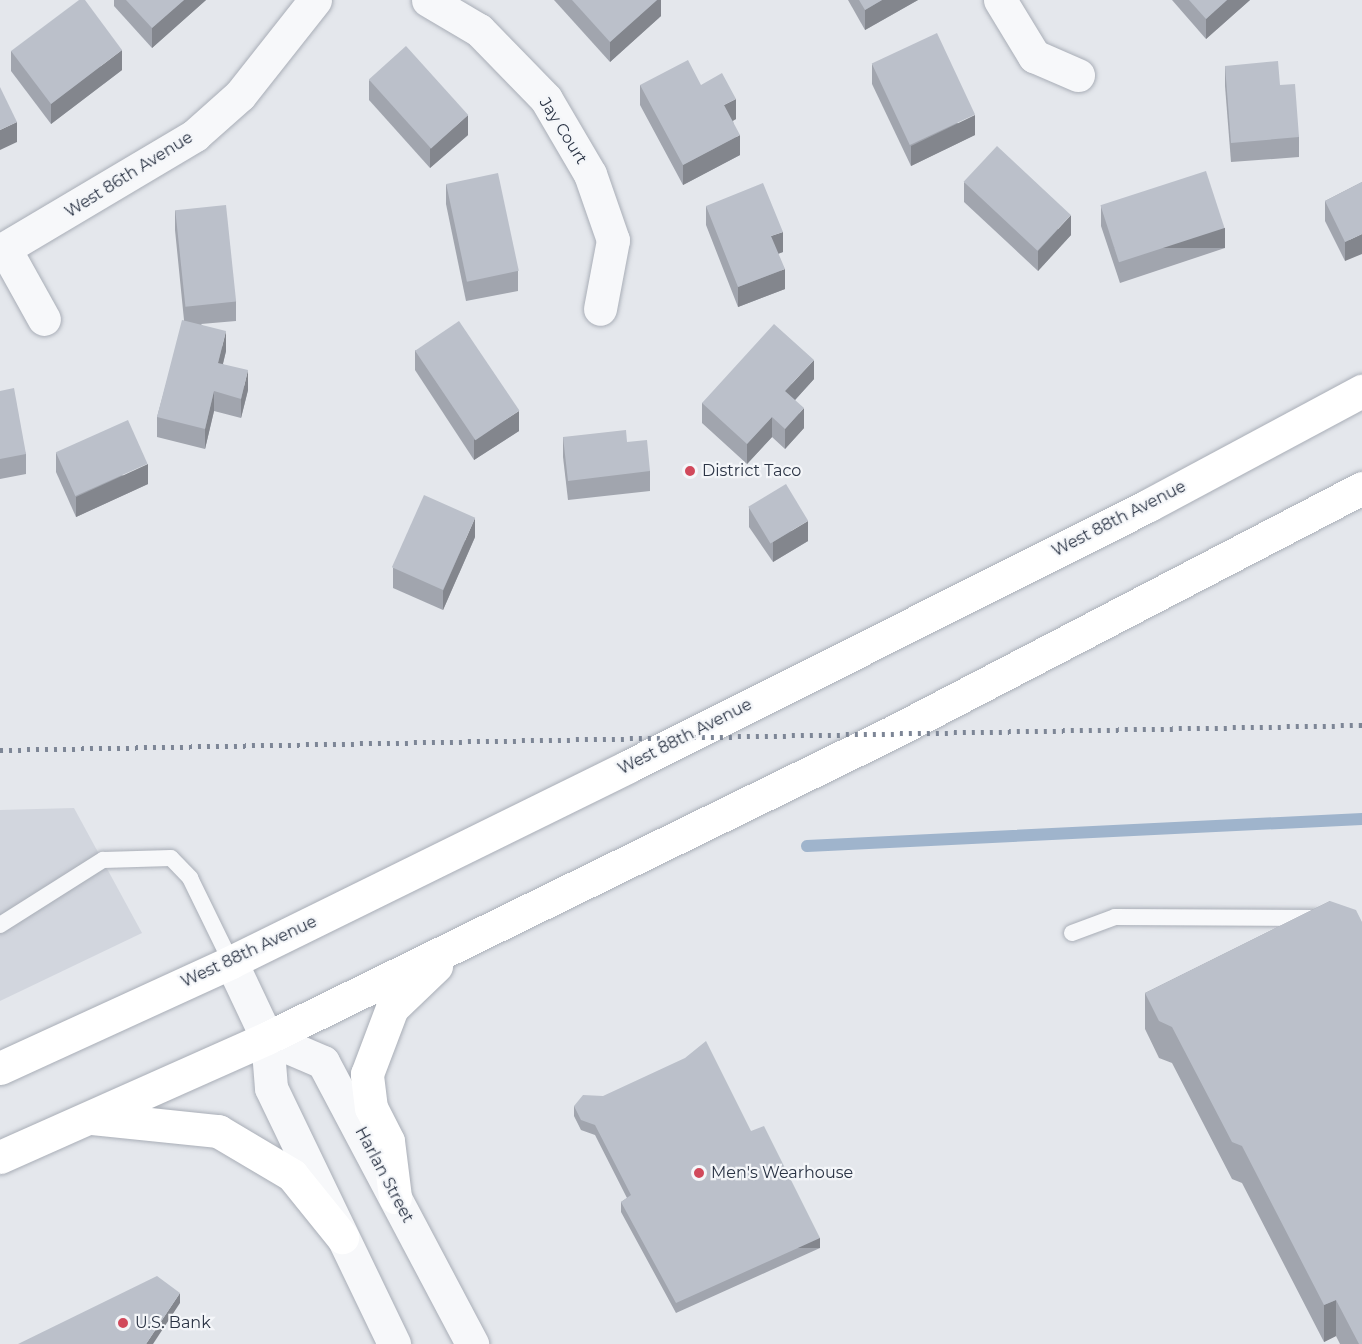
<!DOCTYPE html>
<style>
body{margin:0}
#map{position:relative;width:1362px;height:1344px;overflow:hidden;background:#e4e7ec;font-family:Montserrat,sans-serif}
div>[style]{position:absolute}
.built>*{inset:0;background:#d2d6de}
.stream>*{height:12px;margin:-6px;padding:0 6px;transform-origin:6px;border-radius:6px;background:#9fb4cc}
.roads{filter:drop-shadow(0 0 2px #a9aeb7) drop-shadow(0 0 2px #a9aeb7)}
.service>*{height:16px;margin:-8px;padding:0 8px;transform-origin:8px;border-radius:8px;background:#f7f8fa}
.minor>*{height:33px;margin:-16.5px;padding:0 16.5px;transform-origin:16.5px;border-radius:16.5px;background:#f7f8fa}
.tertiary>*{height:33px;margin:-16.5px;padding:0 16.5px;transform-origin:16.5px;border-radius:16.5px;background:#f7f8fa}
.primary>*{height:33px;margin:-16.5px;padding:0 16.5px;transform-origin:16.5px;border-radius:16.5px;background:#fff}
.rail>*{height:4.5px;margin-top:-2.25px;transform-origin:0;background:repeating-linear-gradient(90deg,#7d8696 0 3px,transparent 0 9px)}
.wall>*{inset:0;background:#a1a5ae}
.shaded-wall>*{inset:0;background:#83868d;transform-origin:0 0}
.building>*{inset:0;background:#bbc0ca;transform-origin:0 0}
.dots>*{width:16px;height:16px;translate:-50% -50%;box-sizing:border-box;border:3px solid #f4f6f9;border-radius:50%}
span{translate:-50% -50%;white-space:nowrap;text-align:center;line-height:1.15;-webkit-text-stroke:4.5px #f4f6f9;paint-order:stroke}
.street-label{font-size:16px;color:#2b3445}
.poi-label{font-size:16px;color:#2b3445}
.left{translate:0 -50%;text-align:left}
</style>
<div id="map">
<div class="built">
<div style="clip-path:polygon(74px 808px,142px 933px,0 1001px,0 810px)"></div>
</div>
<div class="stream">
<div style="left:807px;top:846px;width:556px;rotate:-2.79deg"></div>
</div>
<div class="roads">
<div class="service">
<div style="left:0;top:925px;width:122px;rotate:-32.3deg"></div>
<div style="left:103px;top:860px;width:68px;rotate:-1.7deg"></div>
<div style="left:171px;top:858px;width:28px;rotate:46deg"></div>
<div style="left:190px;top:878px;width:93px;rotate:64deg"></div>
<div style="left:1072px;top:933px;width:46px;rotate:-20.4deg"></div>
<div style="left:1115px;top:917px;width:202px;rotate:0.3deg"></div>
</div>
<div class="minor">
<div style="left:428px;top:0;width:59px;rotate:30.5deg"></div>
<div style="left:479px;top:30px;width:96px;rotate:45.8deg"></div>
<div style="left:546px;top:99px;width:87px;rotate:59.6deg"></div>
<div style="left:590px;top:174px;width:70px;rotate:70.8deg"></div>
<div style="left:613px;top:240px;width:70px;rotate:100.7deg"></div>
<div style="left:1000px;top:0;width:66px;rotate:58.7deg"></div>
<div style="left:1034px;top:56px;width:48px;rotate:23.4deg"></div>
<div style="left:5px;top:249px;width:80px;rotate:60.9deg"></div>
<div style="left:0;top:251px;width:227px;rotate:-30.7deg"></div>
<div style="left:195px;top:135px;width:60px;rotate:-41.6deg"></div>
<div style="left:240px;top:95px;width:121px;rotate:-51.7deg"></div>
</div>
<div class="tertiary">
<div style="left:231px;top:962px;width:84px;rotate:64.7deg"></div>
<div style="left:267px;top:1038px;width:50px;rotate:85.4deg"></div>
<div style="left:271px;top:1088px;width:284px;rotate:64.3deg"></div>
<div style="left:267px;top:1038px;width:61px;rotate:23.2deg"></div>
<div style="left:323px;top:1062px;width:319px;rotate:62.1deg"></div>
</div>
<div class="primary">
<div style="left:0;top:1068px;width:254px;rotate:-24.6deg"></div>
<div style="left:231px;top:962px;width:441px;rotate:-26.2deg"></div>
<div style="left:627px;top:767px;width:584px;rotate:-26.65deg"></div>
<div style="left:1149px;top:505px;width:242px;rotate:-28.2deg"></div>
<div style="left:92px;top:1118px;width:127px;rotate:5.9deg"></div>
<div style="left:218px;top:1131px;width:86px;rotate:30.7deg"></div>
<div style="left:292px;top:1175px;width:80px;rotate:51.1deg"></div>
<div style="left:0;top:1157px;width:292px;rotate:-24deg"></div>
<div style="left:267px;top:1038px;width:695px;rotate:-26.05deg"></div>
<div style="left:891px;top:733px;width:531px;rotate:-27.48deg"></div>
<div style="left:395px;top:1197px;width:56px;rotate:-97.1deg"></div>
<div style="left:388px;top:1141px;width:37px;rotate:-117deg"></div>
<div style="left:371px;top:1108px;width:34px;rotate:-97deg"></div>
<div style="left:367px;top:1074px;width:71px;rotate:-69.3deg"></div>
<div style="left:392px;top:1008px;width:61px;rotate:-43.7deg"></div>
</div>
</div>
<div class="rail">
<div style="left:0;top:750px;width:1362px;rotate:-1.05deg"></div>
</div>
<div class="wall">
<div style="clip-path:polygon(114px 0,206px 0,152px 48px,114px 6px)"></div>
<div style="clip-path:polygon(554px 0,661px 0,661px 16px,610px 62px)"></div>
<div style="clip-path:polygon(848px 0,918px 0,865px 30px)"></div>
<div style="clip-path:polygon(1172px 0,1250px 0,1206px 39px)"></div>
<div style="clip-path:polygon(11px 51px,122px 70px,51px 124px,11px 71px)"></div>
<div style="clip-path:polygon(872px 64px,975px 135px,911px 166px,872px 84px)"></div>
<div style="clip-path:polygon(1225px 66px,1280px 85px,1299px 137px,1299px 157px,1231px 162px,1225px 86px)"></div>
<div style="clip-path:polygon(369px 80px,468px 135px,430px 168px,369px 100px)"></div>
<div style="clip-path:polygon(640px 85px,701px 85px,736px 119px,733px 121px,740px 155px,683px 185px,640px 105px)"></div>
<div style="clip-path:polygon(964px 182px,1071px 235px,1038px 271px,964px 202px)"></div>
<div style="clip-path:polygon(1362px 182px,1345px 261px,1325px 221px,1325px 201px)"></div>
<div style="clip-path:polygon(446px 184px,518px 271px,518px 291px,466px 301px,446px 204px)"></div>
<div style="clip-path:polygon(706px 206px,783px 252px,778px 254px,785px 289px,738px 307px,706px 225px)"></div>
<div style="clip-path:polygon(1101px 206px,1225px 248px,1120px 283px,1101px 226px)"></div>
<div style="clip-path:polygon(175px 210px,236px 301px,236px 321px,201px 324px,226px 351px,223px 364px,248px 390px,241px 418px,214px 411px,205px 449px,157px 437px,157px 417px,184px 320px,175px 230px)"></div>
<div style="clip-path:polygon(415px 350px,519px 431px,474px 460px,415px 370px)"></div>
<div style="clip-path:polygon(814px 379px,795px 400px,804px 428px,785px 449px,772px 437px,747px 464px,702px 423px,702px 403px)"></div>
<div style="clip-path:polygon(0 391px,26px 454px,26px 474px,0 479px)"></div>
<div style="clip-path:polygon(563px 437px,627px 442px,650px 471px,650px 491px,568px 500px,563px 457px)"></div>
<div style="clip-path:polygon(56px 453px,148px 484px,76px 517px,56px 472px)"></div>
<div style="clip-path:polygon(749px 507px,808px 541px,773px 562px,749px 527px)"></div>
<div style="clip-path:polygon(475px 537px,443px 610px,393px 588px,393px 568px)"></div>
<div style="clip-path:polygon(1330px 901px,1362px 1344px,1340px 1344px,1336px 1336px,1324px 1342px,1242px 1183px,1232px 1179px,1172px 1063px,1159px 1058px,1145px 1029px,1145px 993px)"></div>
<div style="clip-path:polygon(574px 1106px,751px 1131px,820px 1248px,676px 1313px,621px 1212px,621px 1202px,627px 1198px,595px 1135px,581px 1130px,574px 1116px)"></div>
</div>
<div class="shaded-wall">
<div style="clip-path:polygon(184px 0,206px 0,152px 48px,152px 28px)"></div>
<div style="clip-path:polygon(657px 0,661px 0,661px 16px,610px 62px,610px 42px)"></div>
<div style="clip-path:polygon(882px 0,918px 0,865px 30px,865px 10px)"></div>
<div style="clip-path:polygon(1227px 0,1250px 0,1206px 39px,1206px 19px)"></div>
<div style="clip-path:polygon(122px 50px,122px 70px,51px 124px,51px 104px)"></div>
<div style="clip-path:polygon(736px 99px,736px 119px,724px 125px,724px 105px)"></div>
<div style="clip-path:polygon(468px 115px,468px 135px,430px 168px,430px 149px)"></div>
<div style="clip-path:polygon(975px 115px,975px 135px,911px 166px,911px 146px)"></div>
<div style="clip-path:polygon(17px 122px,17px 142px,0 150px,0 130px)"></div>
<div style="clip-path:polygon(740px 135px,740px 155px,683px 185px,683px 165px)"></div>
<div style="clip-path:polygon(1071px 215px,1071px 235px,1038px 271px,1038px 251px)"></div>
<div style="left:1225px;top:228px;width:20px;height:111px;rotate:90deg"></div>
<div style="clip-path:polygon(783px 232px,783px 252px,771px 256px,771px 236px)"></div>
<div style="clip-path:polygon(1362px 234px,1362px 254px,1345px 261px,1345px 242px)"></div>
<div style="clip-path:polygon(785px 269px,785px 289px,738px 307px,738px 287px)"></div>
<div style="clip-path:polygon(226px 331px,226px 351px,218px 383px,218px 363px)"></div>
<div style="clip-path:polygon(814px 360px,814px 379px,785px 411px,785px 391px)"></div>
<div style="clip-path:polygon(248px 370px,248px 390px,241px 418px,241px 399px)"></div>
<div style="clip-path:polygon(214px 391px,214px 411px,205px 449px,205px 429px)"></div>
<div style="clip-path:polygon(804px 408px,804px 428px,785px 449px,785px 429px)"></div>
<div style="clip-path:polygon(519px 411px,519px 431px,474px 460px,474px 440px)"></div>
<div style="clip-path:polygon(772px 417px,772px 437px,747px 464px,747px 444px)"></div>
<div style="clip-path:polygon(148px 464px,148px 484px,76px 517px,76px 497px)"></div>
<div style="clip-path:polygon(475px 518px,475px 537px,443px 610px,443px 591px)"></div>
<div style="clip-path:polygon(808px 521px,808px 541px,773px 562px,773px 542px)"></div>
<div style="left:820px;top:1238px;width:10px;height:158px;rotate:90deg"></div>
<div style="clip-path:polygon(180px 1293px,180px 1303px,153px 1344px,146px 1344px)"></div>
<div style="clip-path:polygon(1336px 1300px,1336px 1336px,1324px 1342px,1324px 1305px)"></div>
</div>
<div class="building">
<div style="clip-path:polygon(79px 0,85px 0,122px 50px,51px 104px,11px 51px)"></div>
<div style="clip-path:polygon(126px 0,184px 0,152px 28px)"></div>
<div style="clip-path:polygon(572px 0,657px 0,610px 42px)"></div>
<div style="clip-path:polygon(859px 0,882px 0,865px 10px)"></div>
<div style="clip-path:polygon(1189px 0,1227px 0,1206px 19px)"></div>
<div style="left:937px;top:33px;width:90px;height:72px;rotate:65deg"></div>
<div style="left:406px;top:46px;width:93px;height:50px;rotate:48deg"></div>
<div style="clip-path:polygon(688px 60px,701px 85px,722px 73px,736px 99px,724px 105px,740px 135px,683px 165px,640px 85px)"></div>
<div style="clip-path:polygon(1278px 61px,1280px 85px,1295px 84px,1299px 137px,1231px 143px,1225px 66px)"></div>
<div style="clip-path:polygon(0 87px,17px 122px,0 130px)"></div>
<div style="left:997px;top:146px;width:101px;height:49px;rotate:43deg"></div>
<div style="left:1206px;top:171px;width:60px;height:111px;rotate:72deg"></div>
<div style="left:498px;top:173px;width:100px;height:53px;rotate:78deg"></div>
<div style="clip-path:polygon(1362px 182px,1362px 234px,1345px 242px,1325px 201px)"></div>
<div style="clip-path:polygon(763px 183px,783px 232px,771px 236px,785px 269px,738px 287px,706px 206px)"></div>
<div style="left:226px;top:205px;width:97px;height:51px;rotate:84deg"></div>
<div style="clip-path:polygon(182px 320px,226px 331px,218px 363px,248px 370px,241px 399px,214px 391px,205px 429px,157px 417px)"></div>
<div style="left:459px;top:321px;width:108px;height:53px;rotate:56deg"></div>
<div style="clip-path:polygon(774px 324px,814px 360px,785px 391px,804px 408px,785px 429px,772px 417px,747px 444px,702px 403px)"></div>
<div style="clip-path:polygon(14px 388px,26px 454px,0 459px,0 391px)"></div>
<div style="left:128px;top:420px;width:48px;height:79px;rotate:66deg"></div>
<div style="clip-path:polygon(626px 430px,627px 442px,647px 440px,650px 471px,568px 481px,563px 437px)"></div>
<div style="left:786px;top:484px;width:43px;height:44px;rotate:59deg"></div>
<div style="left:424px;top:495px;width:56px;height:79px;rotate:24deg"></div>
<div style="clip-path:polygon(1330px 901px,1356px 910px,1362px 922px,1362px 1344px,1359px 1344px,1336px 1300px,1324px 1305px,1242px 1146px,1232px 1142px,1172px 1027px,1159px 1021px,1145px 993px)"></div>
<div style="clip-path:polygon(706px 1041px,751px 1131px,764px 1126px,820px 1238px,676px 1303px,621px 1202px,631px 1195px,595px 1125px,581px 1120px,574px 1106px,583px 1095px,603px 1096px,685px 1058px)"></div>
<div style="clip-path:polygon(157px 1276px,180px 1293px,146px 1344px,18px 1344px)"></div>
</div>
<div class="dots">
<div style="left:690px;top:471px;background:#d1495b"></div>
<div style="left:699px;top:1173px;background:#d1495b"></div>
<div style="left:123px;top:1323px;background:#d1495b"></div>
</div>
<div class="street-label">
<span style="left:563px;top:131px;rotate:58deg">Jay Court</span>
<span style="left:129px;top:175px;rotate:-32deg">West 86th Avenue</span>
<span style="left:1119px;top:519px;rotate:-27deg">West 88th Avenue</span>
<span style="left:685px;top:737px;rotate:-27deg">West 88th Avenue</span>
<span style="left:249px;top:952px;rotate:-25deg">West 88th Avenue</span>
<span style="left:384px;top:1175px;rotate:62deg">Harlan Street</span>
</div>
<div class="poi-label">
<span class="left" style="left:702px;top:471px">District Taco</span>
<span class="left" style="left:711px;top:1173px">Men's Wearhouse</span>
<span class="left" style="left:135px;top:1323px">U.S. Bank</span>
</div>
</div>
